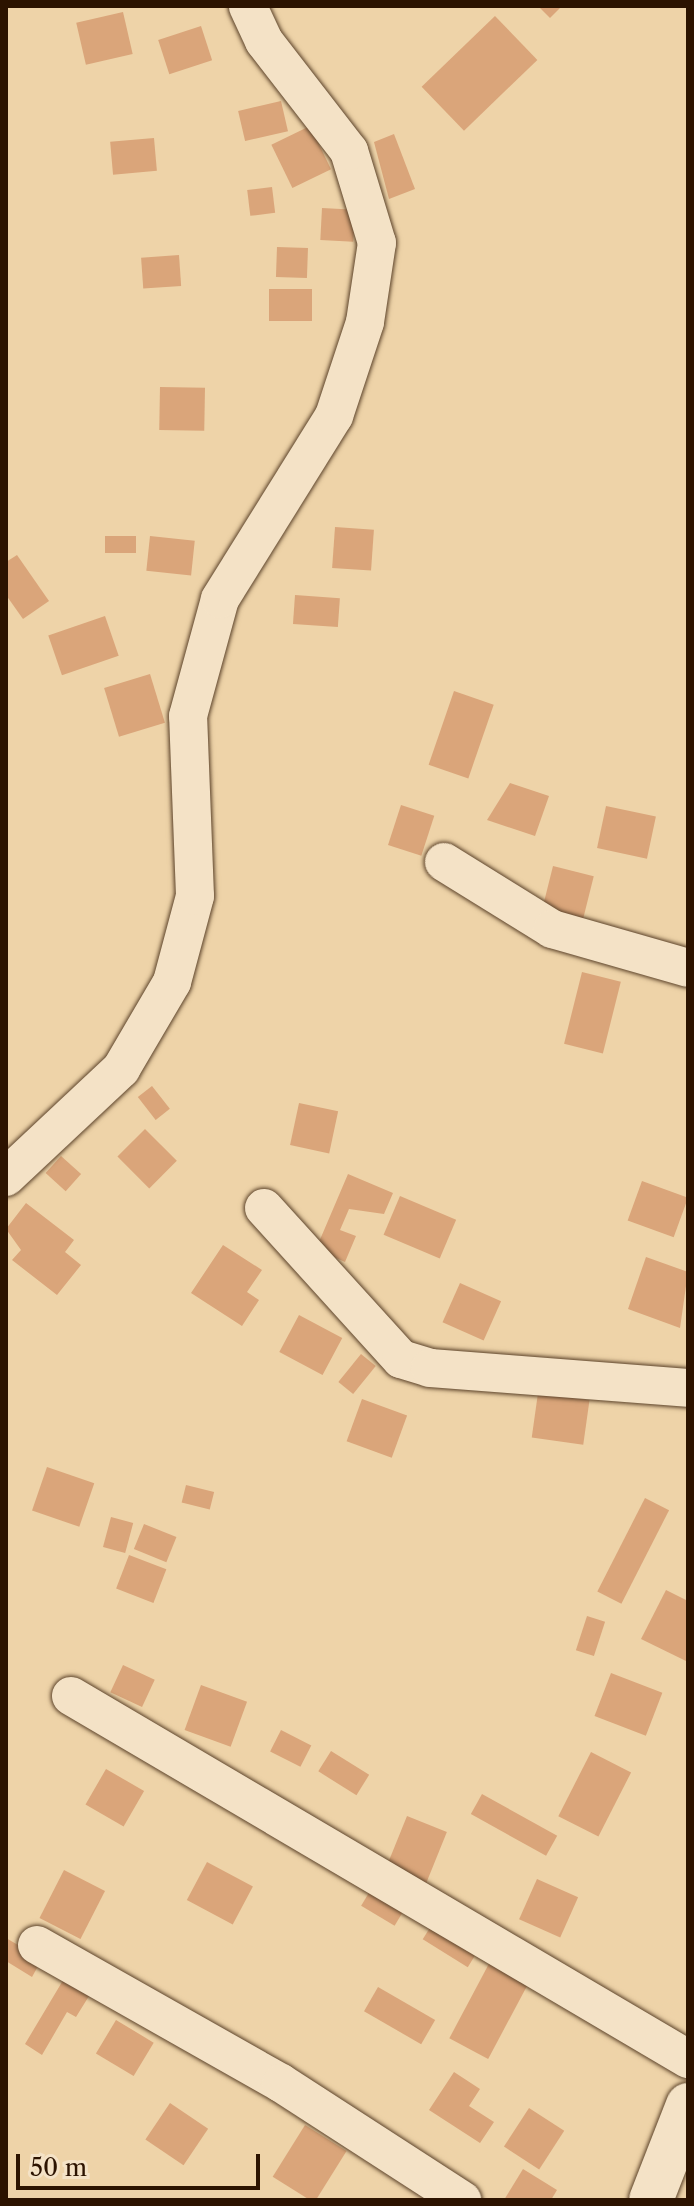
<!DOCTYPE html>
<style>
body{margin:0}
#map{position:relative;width:694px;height:2206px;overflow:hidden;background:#eed3a8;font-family:"Libre Caslon Text",serif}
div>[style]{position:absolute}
.building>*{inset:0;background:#daa57a;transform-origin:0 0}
.roads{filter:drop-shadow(0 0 2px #5c432a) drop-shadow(0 0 2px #5c432a)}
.minor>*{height:38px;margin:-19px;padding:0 19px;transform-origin:19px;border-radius:19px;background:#f4e2c6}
.secondary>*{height:44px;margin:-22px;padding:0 22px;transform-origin:22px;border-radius:22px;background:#f4e2c6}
span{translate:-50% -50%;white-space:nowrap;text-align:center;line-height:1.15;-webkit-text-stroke:6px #f4e2c6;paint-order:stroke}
.frame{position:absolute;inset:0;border:8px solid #2c1300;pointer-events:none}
.scale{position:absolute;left:16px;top:2154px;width:244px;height:36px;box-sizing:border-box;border:4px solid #2c1300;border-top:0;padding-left:10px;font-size:24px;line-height:28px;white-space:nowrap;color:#2c1300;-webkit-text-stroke:6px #f4e2c6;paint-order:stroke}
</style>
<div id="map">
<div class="building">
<div style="clip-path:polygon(538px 6px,562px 6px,550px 18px)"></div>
<div style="left:123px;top:12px;width:43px;height:48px;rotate:77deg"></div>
<div style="left:495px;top:16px;width:61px;height:102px;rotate:46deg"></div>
<div style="left:201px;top:26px;width:36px;height:45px;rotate:72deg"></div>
<div style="left:281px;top:101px;width:31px;height:44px;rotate:77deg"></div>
<div style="left:310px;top:126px;width:48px;height:43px;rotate:64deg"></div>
<div style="clip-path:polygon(394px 134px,415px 189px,389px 199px,374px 142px)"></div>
<div style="left:154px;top:138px;width:33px;height:44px;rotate:85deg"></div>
<div style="left:272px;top:187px;width:26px;height:25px;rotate:83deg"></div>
<div style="left:322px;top:208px;width:33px;height:32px;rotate:3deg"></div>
<div style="left:277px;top:247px;width:31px;height:30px;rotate:2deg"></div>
<div style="left:179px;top:255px;width:31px;height:38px;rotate:86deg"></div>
<div style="left:269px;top:289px;width:43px;height:32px"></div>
<div style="left:160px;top:387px;width:45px;height:43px;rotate:1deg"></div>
<div style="left:335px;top:527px;width:39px;height:41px;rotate:4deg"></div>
<div style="left:105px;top:536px;width:31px;height:17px"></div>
<div style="left:150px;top:536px;width:45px;height:35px;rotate:6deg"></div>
<div style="clip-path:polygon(17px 555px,49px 601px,23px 619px,6px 595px,6px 562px)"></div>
<div style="left:295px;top:595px;width:45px;height:29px;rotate:4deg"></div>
<div style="left:105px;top:616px;width:42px;height:60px;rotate:71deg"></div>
<div style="left:150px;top:674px;width:51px;height:48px;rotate:73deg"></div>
<div style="left:454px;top:691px;width:42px;height:78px;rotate:19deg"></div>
<div style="clip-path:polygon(510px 783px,549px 796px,535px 836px,487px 820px)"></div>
<div style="left:401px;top:805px;width:35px;height:42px;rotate:18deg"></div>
<div style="left:606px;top:806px;width:51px;height:43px;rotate:12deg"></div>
<div style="left:553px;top:866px;width:42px;height:44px;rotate:14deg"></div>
<div style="left:582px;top:972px;width:40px;height:74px;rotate:14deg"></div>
<div style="left:152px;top:1086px;width:29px;height:18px;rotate:52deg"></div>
<div style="left:299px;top:1103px;width:40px;height:43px;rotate:12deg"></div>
<div style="left:145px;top:1129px;width:45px;height:39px;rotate:45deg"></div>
<div style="left:61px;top:1156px;width:27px;height:23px;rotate:42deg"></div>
<div style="clip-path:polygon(348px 1174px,393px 1193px,384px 1214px,349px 1209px,340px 1230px,356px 1236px,345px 1262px,316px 1249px)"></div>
<div style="left:642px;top:1181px;width:49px;height:42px;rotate:20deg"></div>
<div style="left:400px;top:1196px;width:61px;height:42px;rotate:23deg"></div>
<div style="clip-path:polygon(26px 1203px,74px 1240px,65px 1252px,81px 1265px,57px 1295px,12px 1260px,21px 1250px,6px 1229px)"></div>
<div style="clip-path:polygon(223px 1245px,262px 1270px,247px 1292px,259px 1300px,242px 1326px,191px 1293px)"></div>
<div style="clip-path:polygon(646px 1257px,688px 1272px,680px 1328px,628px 1309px)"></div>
<div style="left:460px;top:1283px;width:45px;height:43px;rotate:24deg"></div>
<div style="left:299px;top:1315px;width:49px;height:42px;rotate:28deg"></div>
<div style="left:361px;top:1354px;width:19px;height:36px;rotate:39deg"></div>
<div style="left:538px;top:1393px;width:52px;height:45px;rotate:8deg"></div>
<div style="left:362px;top:1399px;width:48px;height:45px;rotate:20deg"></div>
<div style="left:47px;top:1467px;width:50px;height:46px;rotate:19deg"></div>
<div style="left:186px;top:1485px;width:29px;height:18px;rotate:14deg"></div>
<div style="left:645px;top:1498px;width:27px;height:105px;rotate:27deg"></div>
<div style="left:111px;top:1517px;width:23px;height:31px;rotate:15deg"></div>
<div style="left:144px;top:1524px;width:35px;height:27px;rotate:22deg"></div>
<div style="left:129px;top:1555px;width:40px;height:36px;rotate:21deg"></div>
<div style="clip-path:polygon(666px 1590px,688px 1601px,686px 1661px,641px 1639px)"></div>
<div style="left:587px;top:1616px;width:19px;height:36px;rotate:18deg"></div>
<div style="left:123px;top:1665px;width:35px;height:30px;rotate:25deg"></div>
<div style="left:611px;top:1673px;width:55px;height:46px;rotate:21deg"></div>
<div style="left:201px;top:1685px;width:49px;height:48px;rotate:20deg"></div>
<div style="left:281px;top:1730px;width:34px;height:24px;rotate:27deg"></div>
<div style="left:331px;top:1751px;width:45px;height:24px;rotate:32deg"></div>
<div style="left:591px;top:1752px;width:45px;height:72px;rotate:27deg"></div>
<div style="left:106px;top:1769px;width:44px;height:41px;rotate:30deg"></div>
<div style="left:482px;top:1794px;width:86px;height:23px;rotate:29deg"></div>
<div style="left:407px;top:1816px;width:43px;height:55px;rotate:22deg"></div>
<div style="left:207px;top:1862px;width:52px;height:43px;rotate:28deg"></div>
<div style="left:64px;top:1870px;width:46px;height:54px;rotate:27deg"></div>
<div style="left:537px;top:1879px;width:45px;height:44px;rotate:24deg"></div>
<div style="left:373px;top:1886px;width:39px;height:23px;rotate:31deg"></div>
<div style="left:436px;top:1918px;width:53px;height:25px;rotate:32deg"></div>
<div style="clip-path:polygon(6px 1938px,42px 1959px,32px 1977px,6px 1961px)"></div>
<div style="left:492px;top:1958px;width:44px;height:91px;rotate:28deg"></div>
<div style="clip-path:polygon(68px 1972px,94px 1988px,76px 2017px,67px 2012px,42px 2055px,25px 2044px)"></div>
<div style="left:378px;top:1987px;width:66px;height:28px;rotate:30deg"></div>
<div style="left:116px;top:2020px;width:44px;height:39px;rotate:31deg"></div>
<div style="clip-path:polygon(454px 2072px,480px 2089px,469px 2106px,494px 2122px,480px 2143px,429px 2110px)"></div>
<div style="left:170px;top:2103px;width:46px;height:44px;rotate:34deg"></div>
<div style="left:529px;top:2108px;width:42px;height:46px;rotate:33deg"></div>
<div style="left:305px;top:2125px;width:49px;height:61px;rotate:32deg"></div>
<div style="clip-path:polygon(523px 2169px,557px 2190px,551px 2200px,504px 2200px)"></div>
</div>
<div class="roads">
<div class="minor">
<div style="left:444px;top:862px;width:127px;rotate:31.8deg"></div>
<div style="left:552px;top:929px;width:141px;rotate:16deg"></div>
<div style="left:6px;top:1177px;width:158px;rotate:-43.2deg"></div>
<div style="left:121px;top:1069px;width:101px;rotate:-59.6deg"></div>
<div style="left:172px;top:982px;width:89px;rotate:-75deg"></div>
<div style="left:195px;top:896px;width:180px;rotate:-92.2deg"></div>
<div style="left:188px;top:716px;width:121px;rotate:-74.7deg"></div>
<div style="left:220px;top:599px;width:216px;rotate:-58.1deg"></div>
<div style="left:334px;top:416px;width:99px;rotate:-71.7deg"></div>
<div style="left:365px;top:322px;width:80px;rotate:-81.4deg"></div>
<div style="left:377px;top:243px;width:96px;rotate:-106.9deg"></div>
<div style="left:349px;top:151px;width:139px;rotate:-127.7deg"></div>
<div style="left:264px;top:41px;width:38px;rotate:-115deg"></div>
<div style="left:264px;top:1208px;width:204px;rotate:47.8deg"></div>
<div style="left:401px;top:1359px;width:30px;rotate:17deg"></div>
<div style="left:430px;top:1368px;width:259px;rotate:4.4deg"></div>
<div style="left:71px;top:1696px;width:716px;rotate:30.47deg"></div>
<div style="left:37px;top:1945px;width:280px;rotate:29.5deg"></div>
<div style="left:281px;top:2083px;width:216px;rotate:32.9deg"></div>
</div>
<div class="secondary">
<div style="left:651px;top:2200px;width:102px;rotate:-68.7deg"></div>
</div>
</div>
<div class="frame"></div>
<div class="scale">50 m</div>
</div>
